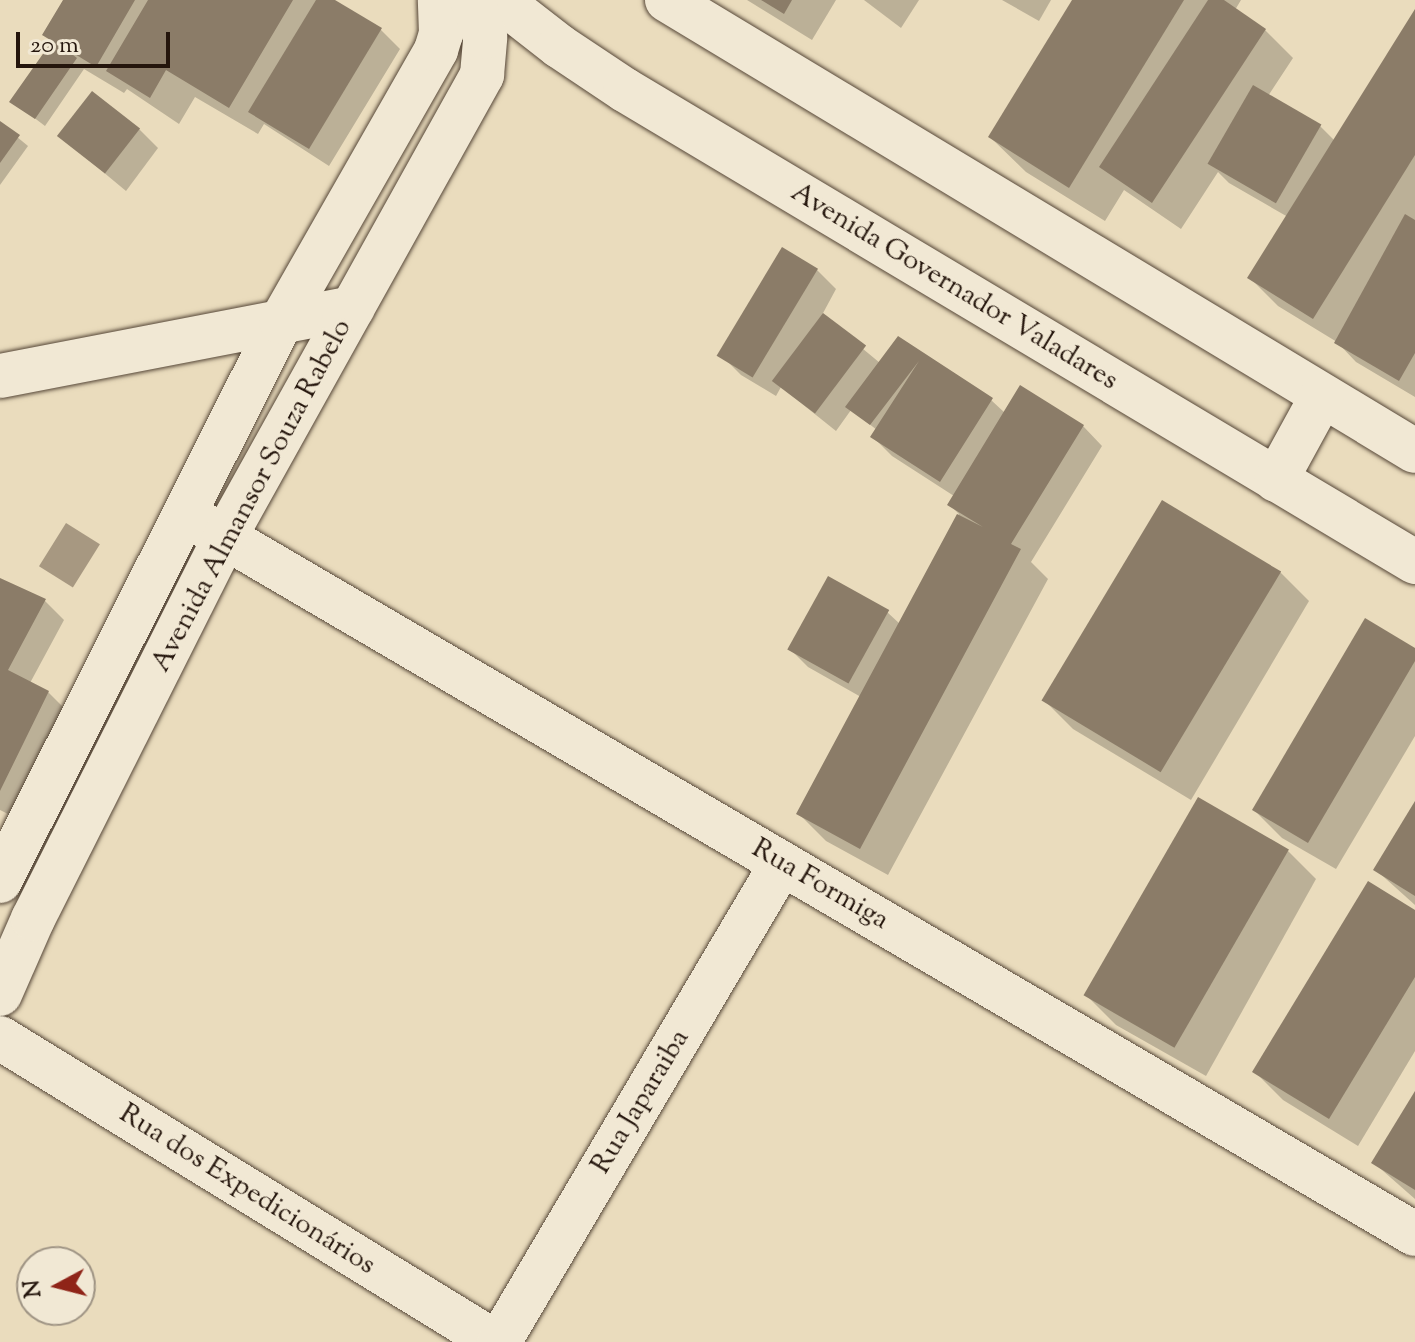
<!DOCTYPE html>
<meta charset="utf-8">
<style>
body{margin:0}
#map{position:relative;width:1415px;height:1342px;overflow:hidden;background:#eadcbd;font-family:"Sorts Mill Goudy",serif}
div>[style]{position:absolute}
.water>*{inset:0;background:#a79881;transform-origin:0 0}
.shadow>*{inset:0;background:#0003}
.building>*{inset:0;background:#8b7c68;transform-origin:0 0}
.roads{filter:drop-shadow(0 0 2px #564738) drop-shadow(0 0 2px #564738)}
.street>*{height:44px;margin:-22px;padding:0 22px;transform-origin:22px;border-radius:22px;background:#f1e8d4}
.secondary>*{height:44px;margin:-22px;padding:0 22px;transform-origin:22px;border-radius:22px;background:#f1e8d4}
span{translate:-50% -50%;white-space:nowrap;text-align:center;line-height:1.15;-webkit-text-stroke:6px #f1e8d4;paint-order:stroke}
.street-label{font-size:28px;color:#24150c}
.north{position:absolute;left:16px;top:1246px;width:80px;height:80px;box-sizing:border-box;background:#f1e8d4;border:2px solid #9f9484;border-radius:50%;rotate:263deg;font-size:22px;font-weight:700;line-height:32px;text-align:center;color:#24150c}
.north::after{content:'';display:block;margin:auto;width:28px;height:36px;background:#8f2418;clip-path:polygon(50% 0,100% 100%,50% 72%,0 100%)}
.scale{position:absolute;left:16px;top:32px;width:154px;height:36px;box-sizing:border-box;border:4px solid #24150c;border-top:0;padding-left:10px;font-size:24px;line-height:28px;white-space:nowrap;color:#24150c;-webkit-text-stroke:6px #f1e8d4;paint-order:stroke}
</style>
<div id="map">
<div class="water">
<div style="left:66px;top:523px;width:40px;height:51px;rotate:32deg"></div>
</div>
<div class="shadow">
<div style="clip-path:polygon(65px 0,331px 0,381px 30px,400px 49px,329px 166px,264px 124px,258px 134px,195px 97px,179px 124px,127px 89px,124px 93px,84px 69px,45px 126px,12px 101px,53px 43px,45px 34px)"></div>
<div style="clip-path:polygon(747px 0,836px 0,812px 40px)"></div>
<div style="clip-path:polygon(864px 0,919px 0,901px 28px)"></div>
<div style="clip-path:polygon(1002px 0,1051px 0,1039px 21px)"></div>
<div style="clip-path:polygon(1074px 0,1241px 0,1235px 10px,1265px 30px,1293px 58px,1268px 96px,1320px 126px,1335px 141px,1415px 12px,1415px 397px,1356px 362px,1337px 342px,1278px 306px,1250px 278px,1288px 217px,1229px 183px,1218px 172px,1181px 229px,1124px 190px,1105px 221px,1026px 172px,990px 137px)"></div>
<div style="clip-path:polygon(0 123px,28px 146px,0 185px)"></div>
<div style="clip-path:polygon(139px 129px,158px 148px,126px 191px,61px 137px)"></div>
<div style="clip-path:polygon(817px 270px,836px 289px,822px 315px,880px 363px,898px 338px,991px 400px,1005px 413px,1083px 426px,1102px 446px,1031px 562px,1048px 579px,888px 875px,826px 841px,798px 813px,861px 697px,808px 667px,789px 648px,887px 612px,900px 624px,959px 514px,949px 504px,954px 496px,892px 456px,873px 437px,877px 430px,851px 410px,836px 431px,781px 387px,776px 396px,741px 375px,722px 356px)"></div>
<div style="clip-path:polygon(1163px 503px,1281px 573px,1309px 601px,1191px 800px,1073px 729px,1045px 701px)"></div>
<div style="clip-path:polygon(0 581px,45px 601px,64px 620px,30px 683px,48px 692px,76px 720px,26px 823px,0 810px)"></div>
<div style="clip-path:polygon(1415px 650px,1415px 736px,1336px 869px,1282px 838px,1254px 810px)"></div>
<div style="clip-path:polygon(1415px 805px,1415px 905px,1376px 870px)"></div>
<div style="clip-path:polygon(1288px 851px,1316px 879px,1206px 1076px,1116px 1025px,1088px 997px)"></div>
<div style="clip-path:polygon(1415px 913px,1415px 1051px,1358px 1146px,1283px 1100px,1255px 1072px)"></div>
<div style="clip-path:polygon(1415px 1095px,1415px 1199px,1374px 1163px)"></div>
</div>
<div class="building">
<div style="clip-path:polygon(63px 0,135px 0,96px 67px,60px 45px,77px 58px,35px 119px,9px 102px,52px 41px,42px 35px)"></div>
<div style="clip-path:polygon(148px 0,293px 0,229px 108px,166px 70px,150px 98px,106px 71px)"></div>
<div style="clip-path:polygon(316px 0,335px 0,382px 28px,309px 149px,248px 112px)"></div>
<div style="clip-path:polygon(761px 0,792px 0,784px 14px)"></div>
<div style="clip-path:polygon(1072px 0,1184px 0,1069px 188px,988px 137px)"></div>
<div style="clip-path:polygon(1208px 0,1224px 0,1266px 29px,1152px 203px,1099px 167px)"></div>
<div style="clip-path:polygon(1415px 9px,1415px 155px,1313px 319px,1247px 278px)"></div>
<div style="left:1253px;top:85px;width:79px;height:91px;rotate:30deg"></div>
<div style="left:92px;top:91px;width:61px;height:57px;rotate:38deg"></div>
<div style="clip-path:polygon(0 121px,20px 135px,0 163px)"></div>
<div style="clip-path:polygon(1405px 214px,1415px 220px,1415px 353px,1399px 381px,1334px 343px)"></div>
<div style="left:782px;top:247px;width:42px;height:127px;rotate:31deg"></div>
<div style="left:823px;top:313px;width:54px;height:85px;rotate:37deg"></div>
<div style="clip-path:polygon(898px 336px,993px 398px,940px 482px,870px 437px,919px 361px,870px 425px,845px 407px)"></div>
<div style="clip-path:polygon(1020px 385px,1084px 425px,1011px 544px,1021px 549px,860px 849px,796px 814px,957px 514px,983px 527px,947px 505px)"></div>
<div style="left:1162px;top:500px;width:139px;height:234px;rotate:31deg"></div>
<div style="left:828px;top:576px;width:70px;height:84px;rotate:29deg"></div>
<div style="clip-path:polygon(0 578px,46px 599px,8px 670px,49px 691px,0 791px)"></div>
<div style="clip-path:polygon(1365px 618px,1415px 648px,1415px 661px,1308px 843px,1252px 810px)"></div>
<div style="left:1198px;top:797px;width:105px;height:229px;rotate:30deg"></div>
<div style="clip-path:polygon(1415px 801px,1415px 896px,1373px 870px)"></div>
<div style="clip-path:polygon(1368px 881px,1415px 910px,1415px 977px,1329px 1119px,1252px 1072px)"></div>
<div style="clip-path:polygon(1415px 1091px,1415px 1190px,1371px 1163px)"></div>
</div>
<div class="roads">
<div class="street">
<div style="left:0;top:376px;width:359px;rotate:-10.9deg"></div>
<div style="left:192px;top:518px;width:1417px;rotate:30.35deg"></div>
<div style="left:0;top:1038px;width:581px;rotate:31.56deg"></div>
<div style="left:499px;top:1342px;width:556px;rotate:-59.42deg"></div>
</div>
<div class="secondary">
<div style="left:500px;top:0;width:75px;rotate:37.9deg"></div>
<div style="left:559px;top:46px;width:79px;rotate:33.7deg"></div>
<div style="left:625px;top:90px;width:920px;rotate:30.86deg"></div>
<div style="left:667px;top:0;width:873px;rotate:31.09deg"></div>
<div style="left:1276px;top:480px;width:96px;rotate:-61.3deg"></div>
<div style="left:0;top:881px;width:626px;rotate:-63.31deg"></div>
<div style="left:281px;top:322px;width:313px;rotate:-60.3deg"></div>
<div style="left:436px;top:50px;width:17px;rotate:-73deg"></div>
<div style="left:441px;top:34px;width:34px;rotate:-92deg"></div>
<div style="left:0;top:994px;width:82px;rotate:-66.3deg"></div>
<div style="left:33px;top:919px;width:428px;rotate:-63.3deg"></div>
<div style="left:225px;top:537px;width:529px;rotate:-60.91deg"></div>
<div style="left:482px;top:75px;width:38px;rotate:-85deg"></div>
<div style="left:485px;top:37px;width:39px;rotate:-109deg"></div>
</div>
</div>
<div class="street-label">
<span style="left:954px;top:287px;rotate:31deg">Avenida Governador Valadares</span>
<span style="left:252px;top:496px;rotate:-62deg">Avenida Almansor Souza Rabelo</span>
<span style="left:820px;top:885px;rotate:30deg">Rua Formiga</span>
<span style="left:641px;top:1102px;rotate:-59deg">Rua Japaraiba</span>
<span style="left:247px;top:1190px;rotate:32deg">Rua dos Expedicionários</span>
</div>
<div class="north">N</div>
<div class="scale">20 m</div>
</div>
